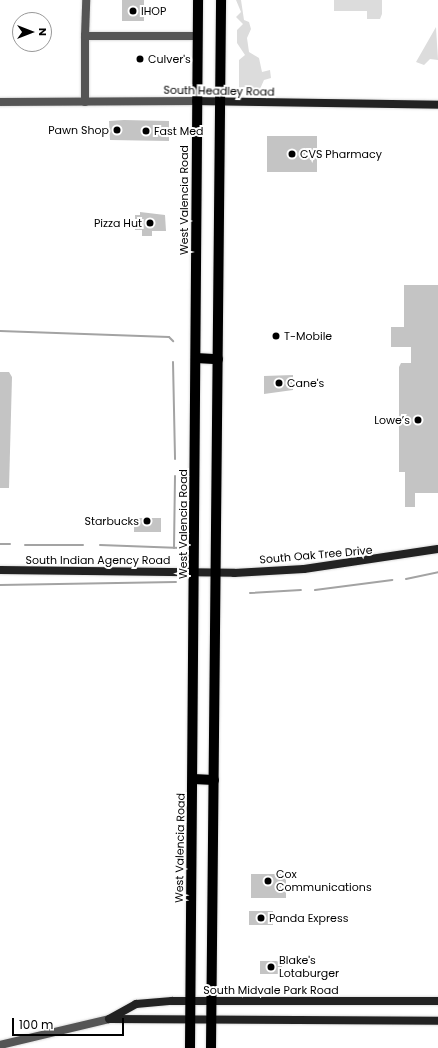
<!DOCTYPE html>
<meta charset="utf-8">
<style>
body{margin:0}
#map{position:relative;width:438px;height:1048px;overflow:hidden;background:#fff;font-family:Poppins,sans-serif}
div>[style]{position:absolute}
.green>*{inset:0;background:#dcdcdc}
.stream>*{height:2px;margin:-1px;padding:0 1px;transform-origin:1px;border-radius:1px;background:#a3a3a3}
.building>*{inset:0;background:#c4c4c4;transform-origin:0 0}
.roads{filter:drop-shadow(0 0 1px #dbdbdb) drop-shadow(0 0 1px #dbdbdb)}
.street>*{height:8px;margin:-4px;padding:0 4px;transform-origin:4px;border-radius:4px;background:#555}
.secondary>*{height:8px;margin:-4px;padding:0 4px;transform-origin:4px;border-radius:4px;background:#222}
.primary>*{height:10px;margin:-5px;padding:0 5px;transform-origin:5px;border-radius:5px;background:#000}
.dots>*{width:11px;height:11px;translate:-50% -50%;box-sizing:border-box;border:2px solid #fff;border-radius:50%}
span{translate:-50% -50%;white-space:nowrap;text-align:center;line-height:1.15;-webkit-text-stroke:4px #fff;paint-order:stroke}
.poi-label{font-size:11px;color:#000}
.left{translate:0 -50%;text-align:left}
.right{translate:-100% -50%;text-align:right}
.street-label{font-size:11px;color:#000}
.north{position:absolute;left:12px;top:12px;width:40px;height:40px;box-sizing:border-box;background:#fff;border:1px solid #999;border-radius:50%;rotate:90deg;font-size:11px;font-weight:700;line-height:16px;text-align:center;color:#000}
.north::after{content:'';display:block;margin:auto;width:14px;height:18px;background:#000;clip-path:polygon(50% 0,100% 100%,50% 72%,0 100%)}
.scale{position:absolute;left:12px;top:1018px;width:112px;height:18px;box-sizing:border-box;border:2px solid #000;border-top:0;padding-left:5px;font-size:12px;line-height:14px;white-space:nowrap;color:#000;-webkit-text-stroke:3px #fff;paint-order:stroke}
</style>
<div id="map">
<div class="green">
<div style="clip-path:polygon(236px 0,241px 0,244px 20px,249px 22px,251px 29px,247px 38px,249px 52px,259px 58px,262px 72px,270px 70px,271px 78px,264px 80px,260px 89px,239px 88px,239px 60px,245px 55px,237px 43px,237px 30px,243px 24px,236px 17px,241px 12px)"></div>
<div style="clip-path:polygon(334px 0,382px 0,382px 14px,380px 19px,367px 19px,367px 11px,334px 11px)"></div>
<div style="clip-path:polygon(436px 27px,438px 60px,430px 59px,424px 65px,416px 62px)"></div>
</div>
<div class="stream">
<div style="left:0;top:331px;width:169px;rotate:2deg"></div>
<div style="left:169px;top:337px;width:6px;rotate:45deg"></div>
<div style="left:173px;top:362px;width:97px;rotate:88.8deg"></div>
<div style="left:0;top:544px;width:10px"></div>
<div style="left:25px;top:545px;width:58px"></div>
<div style="left:100px;top:545px;width:81px;rotate:2.1deg"></div>
<div style="left:174px;top:548px;width:72px;rotate:-89.2deg"></div>
<div style="left:406px;top:579px;width:33px;rotate:-12deg"></div>
<div style="left:0;top:585px;width:176px;rotate:-1deg"></div>
<div style="left:315px;top:590px;width:78px;rotate:-7.4deg"></div>
<div style="left:250px;top:593px;width:51px;rotate:-3.4deg"></div>
</div>
<div class="building">
<div style="left:122px;top:0;width:22px;height:21px"></div>
<div style="clip-path:polygon(124px 120px,169px 121px,169px 141px,110px 140px,109px 121px)"></div>
<div style="left:267px;top:136px;width:50px;height:36px"></div>
<div style="clip-path:polygon(140px 212px,165px 215px,166px 231px,152px 231px,152px 236px,142px 236px,142px 230px,135px 230px,135px 215px,140px 215px)"></div>
<div style="clip-path:polygon(404px 285px,438px 285px,438px 493px,415px 493px,415px 507px,405px 507px,405px 472px,399px 472px,399px 367px,401px 363px,411px 363px,411px 347px,391px 347px,391px 327px,404px 327px)"></div>
<div style="clip-path:polygon(0 372px,9px 372px,12px 377px,9px 488px,0 488px)"></div>
<div style="clip-path:polygon(293px 375px,293px 390px,264px 394px,264px 376px)"></div>
<div style="left:134px;top:518px;width:27px;height:14px"></div>
<div style="left:251px;top:874px;width:35px;height:24px"></div>
<div style="left:273px;top:911px;width:14px;height:24px;rotate:90deg"></div>
<div style="left:260px;top:961px;width:22px;height:13px"></div>
</div>
<div class="roads">
<div class="street">
<div style="left:85px;top:36px;width:36px;rotate:-88deg"></div>
<div style="left:0;top:102px;width:196px;rotate:-0.3deg"></div>
<div style="left:85px;top:102px;width:66px;rotate:-90deg"></div>
<div style="left:85px;top:36px;width:112px"></div>
<div style="left:0;top:1045px;width:112px;rotate:-13.4deg"></div>
</div>
<div class="secondary">
<div style="left:196px;top:101px;width:242px;rotate:0.9deg"></div>
<div style="left:0;top:570px;width:234px;rotate:0.7deg"></div>
<div style="left:234px;top:573px;width:70px;rotate:-3.3deg"></div>
<div style="left:304px;top:569px;width:135px;rotate:-8.5deg"></div>
<div style="left:109px;top:1019px;width:31px;rotate:-29deg"></div>
<div style="left:136px;top:1004px;width:36px;rotate:-5deg"></div>
<div style="left:172px;top:1001px;width:266px"></div>
<div style="left:110px;top:1019px;width:328px;rotate:0.3deg"></div>
</div>
<div class="primary">
<div style="left:196px;top:358px;width:22px;rotate:3deg"></div>
<div style="left:193px;top:779px;width:21px;rotate:3deg"></div>
<div style="left:190px;top:1048px;width:1048px;rotate:-89.56deg"></div>
<div style="left:211px;top:1048px;width:1048px;rotate:-89.45deg"></div>
</div>
</div>
<div class="dots">
<div style="left:133px;top:11px;background:#000"></div>
<div style="left:140px;top:59px;background:#000"></div>
<div style="left:117px;top:130px;background:#000"></div>
<div style="left:146px;top:131px;background:#000"></div>
<div style="left:292px;top:154px;background:#000"></div>
<div style="left:150px;top:223px;background:#000"></div>
<div style="left:276px;top:336px;background:#000"></div>
<div style="left:279px;top:383px;background:#000"></div>
<div style="left:418px;top:420px;background:#000"></div>
<div style="left:147px;top:521px;background:#000"></div>
<div style="left:268px;top:881px;background:#000"></div>
<div style="left:261px;top:918px;background:#000"></div>
<div style="left:271px;top:967px;background:#000"></div>
</div>
<div class="poi-label">
<span class="left" style="left:141px;top:11px">IHOP</span>
<span class="left" style="left:148px;top:59px">Culver's</span>
<span class="right" style="left:109px;top:130px">Pawn Shop</span>
<span class="left" style="left:154px;top:131px">Fast Med</span>
<span class="left" style="left:300px;top:154px">CVS Pharmacy</span>
<span class="right" style="left:142px;top:223px">Pizza Hut</span>
<span class="left" style="left:284px;top:336px">T-Mobile</span>
<span class="left" style="left:287px;top:383px">Cane's</span>
<span class="right" style="left:410px;top:420px">Lowe’s</span>
<span class="right" style="left:139px;top:521px">Starbucks</span>
<span class="left" style="left:276px;top:881px">Cox<br>Communications</span>
<span class="left" style="left:269px;top:918px">Panda Express</span>
<span class="left" style="left:279px;top:967px">Blake's<br>Lotaburger</span>
</div>
<div class="street-label">
<span style="left:219px;top:91px;rotate:1deg">South Headley Road</span>
<span style="left:184px;top:200px;rotate:-90deg">West Valencia Road</span>
<span style="left:183px;top:524px;rotate:-90deg">West Valencia Road</span>
<span style="left:316px;top:555px;rotate:-5deg">South Oak Tree Drive</span>
<span style="left:98px;top:560px">South Indian Agency Road</span>
<span style="left:180px;top:848px;rotate:-89deg">West Valencia Road</span>
<span style="left:271px;top:990px">South Midvale Park Road</span>
</div>
<div class="north">N</div>
<div class="scale">100 m</div>
</div>
